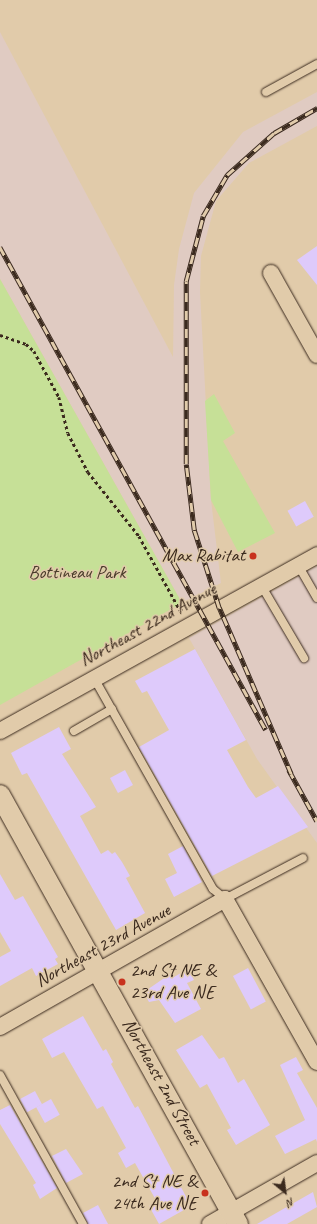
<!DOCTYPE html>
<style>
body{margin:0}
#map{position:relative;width:317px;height:1224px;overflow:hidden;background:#e1cbaa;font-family:Caveat,sans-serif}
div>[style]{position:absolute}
.built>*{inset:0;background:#e0cbc2}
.green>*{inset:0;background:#c6e097}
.building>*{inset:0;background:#decafb;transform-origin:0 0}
.path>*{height:2.5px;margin-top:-1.25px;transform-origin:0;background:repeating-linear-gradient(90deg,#3b2a1e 0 3px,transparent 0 6px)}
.roads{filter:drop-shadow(0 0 1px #3b2a1e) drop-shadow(0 0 1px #3b2a1e)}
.service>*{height:8px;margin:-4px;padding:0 4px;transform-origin:4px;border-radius:4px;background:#e1cbaa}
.minor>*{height:16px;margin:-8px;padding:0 8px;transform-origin:8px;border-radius:8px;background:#e1cbaa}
.tertiary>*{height:20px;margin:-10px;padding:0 10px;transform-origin:10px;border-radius:10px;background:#e1cbaa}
.rail>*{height:4.5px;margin-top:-2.25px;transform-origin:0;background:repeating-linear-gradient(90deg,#e1cbaa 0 9px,#3b2a1e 0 18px);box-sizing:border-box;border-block:1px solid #3b2a1e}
.dots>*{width:11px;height:11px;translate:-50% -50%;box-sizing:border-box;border:2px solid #e1cbaa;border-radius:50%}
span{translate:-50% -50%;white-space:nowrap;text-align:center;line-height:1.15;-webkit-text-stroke:3px #e1cbaa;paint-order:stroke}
.poi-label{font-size:19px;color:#3b2a1e}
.right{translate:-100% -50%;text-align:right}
.left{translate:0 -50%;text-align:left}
.park-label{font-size:19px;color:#493c2a}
.street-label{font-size:19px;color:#3b2a1e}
.north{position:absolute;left:265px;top:1172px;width:40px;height:40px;-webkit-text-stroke:3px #e1cbaa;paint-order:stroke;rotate:151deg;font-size:11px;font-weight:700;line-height:16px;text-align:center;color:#3b2a1e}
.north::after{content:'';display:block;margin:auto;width:14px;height:18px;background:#3b2a1e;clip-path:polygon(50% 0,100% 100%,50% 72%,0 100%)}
</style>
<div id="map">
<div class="built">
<div style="clip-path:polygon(0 32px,173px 357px,174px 285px,179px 249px,194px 193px,243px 132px,317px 92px,317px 126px,249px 163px,216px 201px,201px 256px,200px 292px,211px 500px,221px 583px,182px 603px,0 279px)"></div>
<div style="clip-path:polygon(317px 566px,317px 843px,257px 759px,189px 638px)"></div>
</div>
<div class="green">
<div style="clip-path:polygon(0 279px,182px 603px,0 705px)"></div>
<div style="clip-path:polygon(214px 394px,235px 433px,223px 441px,275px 533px,238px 552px,211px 500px,205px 401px)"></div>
</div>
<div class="building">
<div style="clip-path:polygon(317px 246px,317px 285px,297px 260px)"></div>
<div style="left:305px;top:501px;width:18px;height:20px;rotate:61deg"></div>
<div style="clip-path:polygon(195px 649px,246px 740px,227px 750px,248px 787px,256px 798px,278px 786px,308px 827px,212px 876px,139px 747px,169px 730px,147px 691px,142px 693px,135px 681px)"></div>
<div style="clip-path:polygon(59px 727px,71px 749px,62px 754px,96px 807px,80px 816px,101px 854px,108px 850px,112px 854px,115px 852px,122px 862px,130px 876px,126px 878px,145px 913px,116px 930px,27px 773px,22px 775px,11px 753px)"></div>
<div style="left:125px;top:770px;width:17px;height:17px;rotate:62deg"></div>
<div style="clip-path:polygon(183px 846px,202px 882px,174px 897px,165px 879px,177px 873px,168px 854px)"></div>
<div style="clip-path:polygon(0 874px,15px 900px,23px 896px,58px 957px,55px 959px,58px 964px,36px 976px,32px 968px,0 986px,0 957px,11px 951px,0 932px)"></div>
<div style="left:248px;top:968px;width:38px;height:17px;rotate:62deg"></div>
<div style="clip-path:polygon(188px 969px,194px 980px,187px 983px,201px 1009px,175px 1023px,159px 1000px,149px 1002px,144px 992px,170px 974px,174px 977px)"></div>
<div style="clip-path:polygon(83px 1016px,103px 1051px,106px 1049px,113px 1062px,111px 1064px,135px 1108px,138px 1106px,191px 1206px,159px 1224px,149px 1206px,157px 1202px,135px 1163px,126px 1168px,118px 1153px,126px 1148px,103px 1106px,97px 1109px,64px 1052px,52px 1058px,42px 1039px)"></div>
<div style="clip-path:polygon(202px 1035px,219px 1059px,224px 1057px,238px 1083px,244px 1079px,270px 1125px,236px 1145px,227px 1130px,231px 1128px,207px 1084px,200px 1088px,176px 1050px)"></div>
<div style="clip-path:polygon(296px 1057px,303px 1070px,297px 1073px,317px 1108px,317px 1142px,316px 1139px,285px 1154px,275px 1136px,305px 1120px,280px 1065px)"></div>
<div style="left:35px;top:1091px;width:15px;height:17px;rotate:62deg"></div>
<div style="left:51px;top:1099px;width:18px;height:17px;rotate:61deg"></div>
<div style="clip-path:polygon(10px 1105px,57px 1188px,40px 1199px,33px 1185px,36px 1183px,0 1124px,0 1110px)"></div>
<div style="clip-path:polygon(66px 1149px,83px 1174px,66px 1183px,52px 1156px)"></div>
<div style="clip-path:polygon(313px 1192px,317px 1207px,287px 1224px,257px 1224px)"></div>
<div style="clip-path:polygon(98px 1205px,108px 1224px,88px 1224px,83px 1213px)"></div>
</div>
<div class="path">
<div style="left:0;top:335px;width:28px;rotate:19deg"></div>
<div style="left:26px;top:344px;width:11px;rotate:41deg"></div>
<div style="left:34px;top:351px;width:52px;rotate:61.5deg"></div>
<div style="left:59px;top:397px;width:37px;rotate:76deg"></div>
<div style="left:68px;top:433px;width:44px;rotate:62.9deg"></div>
<div style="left:88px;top:472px;width:82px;rotate:51.4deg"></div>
<div style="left:139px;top:536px;width:85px;rotate:61deg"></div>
<div style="left:180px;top:610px;width:11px;rotate:-27deg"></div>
<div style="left:190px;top:605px;width:2px;rotate:63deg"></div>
</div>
<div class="roads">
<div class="service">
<div style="left:266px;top:92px;width:58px;rotate:-28.8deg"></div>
<div style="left:298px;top:565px;width:38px;rotate:60deg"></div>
<div style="left:261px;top:585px;width:85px;rotate:59.5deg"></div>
<div style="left:94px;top:678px;width:242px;rotate:60.6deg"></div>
<div style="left:213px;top:889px;width:16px;rotate:40deg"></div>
<div style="left:225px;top:899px;width:88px;rotate:-27.7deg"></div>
<div style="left:74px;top:731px;width:44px;rotate:-30.1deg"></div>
<div style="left:0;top:1075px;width:171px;rotate:60.9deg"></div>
</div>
<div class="minor">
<div style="left:271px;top:273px;width:94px;rotate:60.7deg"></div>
<div style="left:0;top:731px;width:363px;rotate:-29deg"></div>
<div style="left:0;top:1027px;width:259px;rotate:-29.6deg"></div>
<div style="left:225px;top:899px;width:187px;rotate:60.6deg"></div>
<div style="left:210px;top:1224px;width:123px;rotate:-29.7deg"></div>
</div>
<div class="tertiary">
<div style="left:0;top:795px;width:491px;rotate:61deg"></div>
</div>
</div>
<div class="rail">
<div style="left:0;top:247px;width:551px;rotate:61.16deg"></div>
<div style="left:289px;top:770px;width:58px;rotate:61.2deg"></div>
<div style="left:291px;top:774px;width:181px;rotate:-113.4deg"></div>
<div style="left:219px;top:608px;width:82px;rotate:-107.8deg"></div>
<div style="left:194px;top:530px;width:66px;rotate:-96.9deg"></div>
<div style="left:186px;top:464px;width:183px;rotate:-90deg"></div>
<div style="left:186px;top:281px;width:67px;rotate:-75.3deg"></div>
<div style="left:203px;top:216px;width:48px;rotate:-59.7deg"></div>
<div style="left:227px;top:175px;width:63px;rotate:-41.8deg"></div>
<div style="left:274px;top:133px;width:50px;rotate:-30.2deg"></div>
</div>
<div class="dots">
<div style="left:253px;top:556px;background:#c8321e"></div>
<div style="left:122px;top:982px;background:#c8321e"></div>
<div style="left:205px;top:1193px;background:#c8321e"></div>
</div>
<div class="poi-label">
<span class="right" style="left:245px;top:556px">Max Rabitat</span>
<span class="left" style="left:130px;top:982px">2nd St NE &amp;<br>23rd Ave NE</span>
<span class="right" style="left:197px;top:1193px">2nd St NE &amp;<br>24th Ave NE</span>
</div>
<div class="park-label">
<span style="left:77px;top:573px">Bottineau Park</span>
</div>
<div class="street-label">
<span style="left:148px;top:625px;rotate:-29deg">Northeast 22nd Avenue</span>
<span style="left:103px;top:946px;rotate:-29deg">Northeast 23rd Avenue</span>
<span style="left:161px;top:1082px;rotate:61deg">Northeast 2nd Street</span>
</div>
<div class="north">N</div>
</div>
